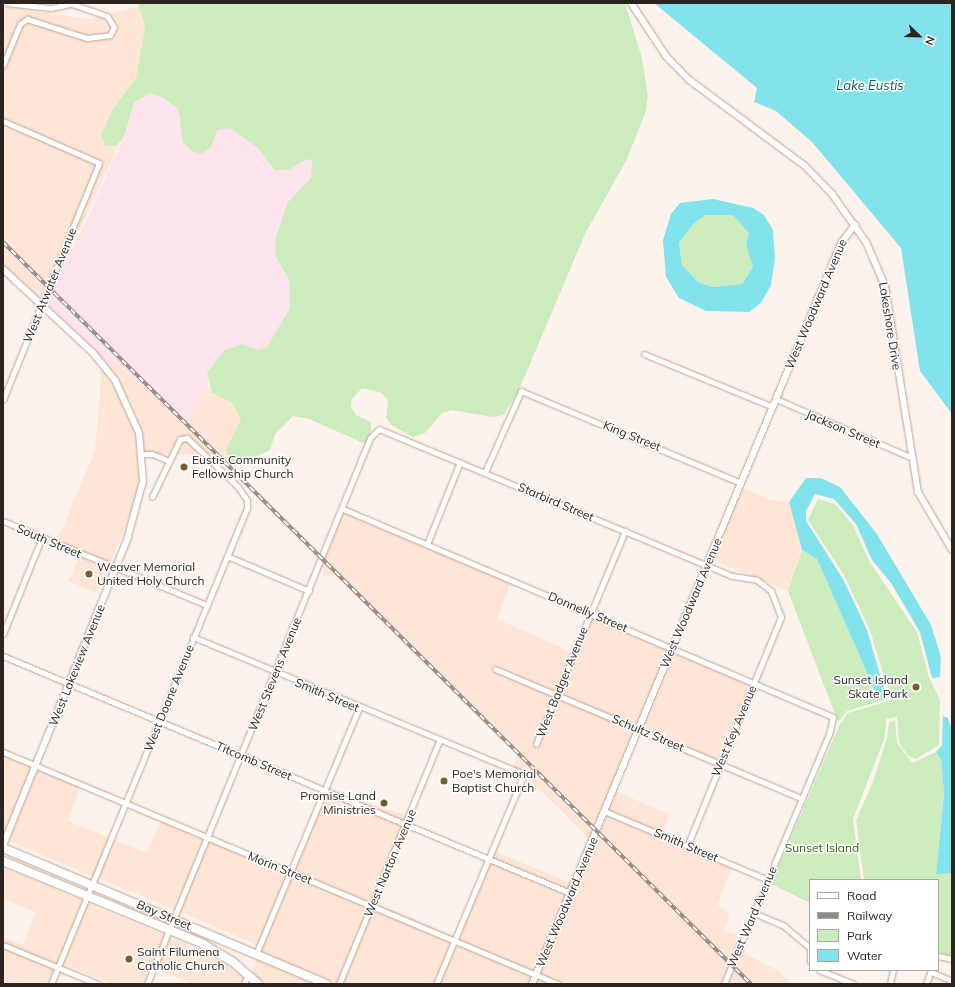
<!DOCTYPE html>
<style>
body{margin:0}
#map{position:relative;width:955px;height:987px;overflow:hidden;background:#fdf3ed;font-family:Mulish,sans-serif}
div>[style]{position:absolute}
.built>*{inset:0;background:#fee5d5;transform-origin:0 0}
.industrial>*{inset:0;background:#fde3ec}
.green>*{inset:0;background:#ccecbd}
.water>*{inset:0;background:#83e3ed}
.roads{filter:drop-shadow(0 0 1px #baa395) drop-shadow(0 0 1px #baa395)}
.minor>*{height:5px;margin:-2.5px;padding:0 2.5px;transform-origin:2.5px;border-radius:2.5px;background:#fff}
.tertiary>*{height:6px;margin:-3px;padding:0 3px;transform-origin:3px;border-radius:3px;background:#fff}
.primary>*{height:8px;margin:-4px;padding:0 4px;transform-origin:4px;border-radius:4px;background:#fff}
.rail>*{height:3.5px;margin-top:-1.75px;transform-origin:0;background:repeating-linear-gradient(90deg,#fff 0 6px,#918882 0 12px);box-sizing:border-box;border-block:1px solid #918882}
.dots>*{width:11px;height:11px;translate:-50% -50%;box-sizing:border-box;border:2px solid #fff;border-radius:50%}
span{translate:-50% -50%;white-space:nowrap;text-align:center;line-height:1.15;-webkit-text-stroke:3px #fff;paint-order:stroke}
.street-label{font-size:12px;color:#2c241e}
.poi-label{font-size:12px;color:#2c241e}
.left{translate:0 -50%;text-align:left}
.right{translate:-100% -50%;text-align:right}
.park-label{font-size:12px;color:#336311}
.water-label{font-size:13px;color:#0b6067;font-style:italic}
.frame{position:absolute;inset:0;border:4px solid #2c241e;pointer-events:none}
.legend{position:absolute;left:809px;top:879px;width:130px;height:92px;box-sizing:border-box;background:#fff;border:1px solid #aba7a5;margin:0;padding:5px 7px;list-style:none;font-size:12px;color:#2c241e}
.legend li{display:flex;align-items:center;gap:8px;height:20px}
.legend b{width:20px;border:1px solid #aba7a5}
.north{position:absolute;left:899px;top:16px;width:40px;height:40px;-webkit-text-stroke:3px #fff;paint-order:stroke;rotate:113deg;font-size:11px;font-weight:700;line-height:16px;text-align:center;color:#2c241e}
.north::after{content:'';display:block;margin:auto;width:14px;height:18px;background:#2c241e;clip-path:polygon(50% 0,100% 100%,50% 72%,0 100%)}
</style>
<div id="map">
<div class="built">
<div style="clip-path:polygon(139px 6px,145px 26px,136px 78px,101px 135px,115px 146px,121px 140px,60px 272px,45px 290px,34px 292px,3px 266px,3px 7px,91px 19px)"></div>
<div style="clip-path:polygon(118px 364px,186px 424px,209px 387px,212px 394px,232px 403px,241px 419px,226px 449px,231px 462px,237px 466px,230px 472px,211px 454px,145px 455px,133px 406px,108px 365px)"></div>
<div style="clip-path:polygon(102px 368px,127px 408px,136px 434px,139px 485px,136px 502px,97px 593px,68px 581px,81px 553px,42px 534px,55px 539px,61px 532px,95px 451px)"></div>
<div style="clip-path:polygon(743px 488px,771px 500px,789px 502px,802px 550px,788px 591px,712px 560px)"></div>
<div style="clip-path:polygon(340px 509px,512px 578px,497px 619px,574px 653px,589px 613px,669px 647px,588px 843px,586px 836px,558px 807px,514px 767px,517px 753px,334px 574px,324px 576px,323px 564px,318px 559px)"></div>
<div style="left:675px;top:650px;width:87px;height:91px;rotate:23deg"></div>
<div style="clip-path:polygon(3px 750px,33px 763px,3px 836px)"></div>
<div style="clip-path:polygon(40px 765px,82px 782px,68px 821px,147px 853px,163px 816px,293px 872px,329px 789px,410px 817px,373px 901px,455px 937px,491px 850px,571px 883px,529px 984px,333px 984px,259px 952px,261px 947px,216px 927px,8px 841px)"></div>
<div style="clip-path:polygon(620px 782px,617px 792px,669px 814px,662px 836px,732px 867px,717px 904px,730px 914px,723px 930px,746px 938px,745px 954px,777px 970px,791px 984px,536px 984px)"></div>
<div style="clip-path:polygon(3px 867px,220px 959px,254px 984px,191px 984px,157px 969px,148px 984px,112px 984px,59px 962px,51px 984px,3px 984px,3px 937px,23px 945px,36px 912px,3px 899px)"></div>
<div style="clip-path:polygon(257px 958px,318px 984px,263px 984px,252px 973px)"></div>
</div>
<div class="industrial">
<div style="clip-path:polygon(150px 93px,164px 98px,178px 109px,179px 124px,210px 148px,218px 130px,230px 128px,258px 148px,275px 170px,289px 170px,308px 159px,312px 161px,311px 178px,288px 202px,275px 255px,289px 280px,290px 308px,267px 347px,260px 350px,243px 344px,207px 383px,209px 387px,186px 424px,118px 364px,108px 365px,34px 292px,45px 290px,61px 272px,90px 214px,123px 139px,134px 103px)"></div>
</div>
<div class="green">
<div style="clip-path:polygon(138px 3px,625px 3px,642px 58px,648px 96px,646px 111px,627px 159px,585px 234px,519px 390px,504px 415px,492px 417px,452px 410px,442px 413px,425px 433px,413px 437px,391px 425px,386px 418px,388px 401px,382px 393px,362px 388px,352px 399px,351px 407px,356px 415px,371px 422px,370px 446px,309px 419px,293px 416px,275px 434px,270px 450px,237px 466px,231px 462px,226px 449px,241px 419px,232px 403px,212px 393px,207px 373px,224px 350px,243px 344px,259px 350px,267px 347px,290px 308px,289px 280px,275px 255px,276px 237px,288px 202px,311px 178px,312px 161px,307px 159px,289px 170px,275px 170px,258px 148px,230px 128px,218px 130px,210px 148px,201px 154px,192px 151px,183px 142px,178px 109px,164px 98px,150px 93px,134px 103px,123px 139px,115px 146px,105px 145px,101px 135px,113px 109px,136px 78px,145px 27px)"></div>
<div style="clip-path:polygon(706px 215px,733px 215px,750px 233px,746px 245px,753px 267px,742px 284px,714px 287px,698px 282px,682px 265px,679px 243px,693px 224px)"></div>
<div style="clip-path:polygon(818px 499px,835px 504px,853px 525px,869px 561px,917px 632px,929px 677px,940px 700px,939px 745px,916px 759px,908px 756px,899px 742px,897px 717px,886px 719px,885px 737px,853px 819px,861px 880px,810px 880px,810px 903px,771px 884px,840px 724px,848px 713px,891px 700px,870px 630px,844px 575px,808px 520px)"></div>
<div style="clip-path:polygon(802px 550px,817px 559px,876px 693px,884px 700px,847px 711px,838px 722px,788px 591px)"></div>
<div style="clip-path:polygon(895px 720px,897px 743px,912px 763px,936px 752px,941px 759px,944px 794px,936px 873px,952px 873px,952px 963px,938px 957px,938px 880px,864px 880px,856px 820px,873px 782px,887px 738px,889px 722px)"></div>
</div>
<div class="water">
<div style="clip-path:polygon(654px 3px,952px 3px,952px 414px,920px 371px,901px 248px,812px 142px,776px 111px,754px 102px,757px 88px)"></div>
<div style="clip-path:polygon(evenodd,713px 199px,753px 208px,764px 215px,773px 230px,775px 259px,771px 285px,761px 303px,749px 312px,706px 311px,679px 298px,666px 277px,663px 240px,671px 214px,680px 203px,713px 199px,706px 215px,733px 215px,749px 233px,746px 245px,753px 267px,742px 284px,713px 287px,698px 282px,682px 265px,679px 243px,693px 224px,706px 215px)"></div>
<div style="clip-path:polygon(806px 478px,821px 478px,840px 487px,877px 534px,931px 625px,941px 657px,940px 677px,932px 678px,920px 632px,891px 583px,872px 560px,856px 524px,834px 499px,815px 494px,806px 511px,806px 521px,843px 579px,867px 630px,887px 699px,882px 700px,876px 693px,817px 559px,802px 550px,789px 502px)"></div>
<div style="clip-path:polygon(943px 716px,948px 718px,952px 731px,952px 873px,936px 874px,944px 794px,941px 759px,936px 752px,942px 745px)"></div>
</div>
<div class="roads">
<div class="minor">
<div style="left:6px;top:3px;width:45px;rotate:6.3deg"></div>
<div style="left:51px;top:8px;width:25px;rotate:-12deg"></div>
<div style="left:3px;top:65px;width:44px;rotate:-67.5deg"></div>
<div style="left:20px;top:24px;width:9px;rotate:-36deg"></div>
<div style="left:27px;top:19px;width:63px;rotate:17.6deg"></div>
<div style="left:87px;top:38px;width:23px;rotate:-7deg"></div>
<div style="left:110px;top:35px;width:9px;rotate:-63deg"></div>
<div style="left:114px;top:27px;width:13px;rotate:-122deg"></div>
<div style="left:107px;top:16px;width:36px;rotate:-161deg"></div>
<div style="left:3px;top:121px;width:105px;rotate:23.6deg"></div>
<div style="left:99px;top:163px;width:255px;rotate:112.1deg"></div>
<div style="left:644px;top:354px;width:139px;rotate:22.3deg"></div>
<div style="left:776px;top:399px;width:146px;rotate:23.4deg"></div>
<div style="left:142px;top:454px;width:10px"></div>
<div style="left:152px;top:454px;width:18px;rotate:22deg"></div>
<div style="left:485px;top:472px;width:89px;rotate:-66deg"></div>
<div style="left:521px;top:391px;width:238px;rotate:22.7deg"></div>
<div style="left:343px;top:509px;width:532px;rotate:23deg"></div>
<div style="left:833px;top:717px;width:17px;rotate:103deg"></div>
<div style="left:829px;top:734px;width:271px;rotate:112.8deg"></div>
<div style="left:3px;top:521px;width:221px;rotate:22.4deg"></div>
<div style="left:427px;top:544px;width:88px;rotate:-68.1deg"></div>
<div style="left:227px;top:556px;width:89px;rotate:23.1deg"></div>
<div style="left:3px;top:634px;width:105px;rotate:-68.1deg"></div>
<div style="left:193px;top:637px;width:358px;rotate:22.5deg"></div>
<div style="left:524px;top:774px;width:228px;rotate:112.7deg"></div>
<div style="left:3px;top:656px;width:615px;rotate:22.68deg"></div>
<div style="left:495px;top:669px;width:332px;rotate:22.9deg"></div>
<div style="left:536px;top:744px;width:231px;rotate:-67.3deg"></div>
<div style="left:3px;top:752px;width:602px;rotate:22.69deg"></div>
<div style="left:604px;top:811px;width:178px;rotate:22.8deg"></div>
<div style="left:754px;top:913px;width:33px;rotate:23deg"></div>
<div style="left:784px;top:926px;width:34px;rotate:40deg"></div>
<div style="left:3px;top:945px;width:103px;rotate:22.3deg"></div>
<div style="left:810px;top:950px;width:11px;rotate:90deg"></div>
<div style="left:256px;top:954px;width:267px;rotate:-67.3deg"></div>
<div style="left:938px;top:956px;width:14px;rotate:12deg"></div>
<div style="left:819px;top:970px;width:37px;rotate:22deg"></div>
<div style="left:931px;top:972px;width:23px;rotate:23deg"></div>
<div style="left:51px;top:984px;width:515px;rotate:-67.62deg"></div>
<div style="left:247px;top:508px;width:8px;rotate:-90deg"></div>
<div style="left:247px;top:500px;width:16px;rotate:-125deg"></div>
<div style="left:238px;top:487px;width:71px;rotate:-136.1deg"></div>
<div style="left:187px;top:438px;width:7px;rotate:172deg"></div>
<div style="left:180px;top:439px;width:64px;rotate:115.8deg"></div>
<div style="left:147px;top:984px;width:590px;rotate:-67.78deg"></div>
<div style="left:370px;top:438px;width:13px;rotate:-45deg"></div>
<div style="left:379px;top:429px;width:383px;rotate:22.6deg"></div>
<div style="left:733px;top:576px;width:24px;rotate:9deg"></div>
<div style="left:757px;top:580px;width:18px;rotate:38deg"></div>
<div style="left:771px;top:591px;width:28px;rotate:69deg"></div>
<div style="left:781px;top:617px;width:248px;rotate:112.3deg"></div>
<div style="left:244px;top:984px;width:11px;rotate:-68deg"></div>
<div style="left:339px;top:984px;width:263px;rotate:-67.6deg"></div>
<div style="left:890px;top:984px;width:14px;rotate:-78deg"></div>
<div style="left:926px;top:984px;width:15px;rotate:-70deg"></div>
</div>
<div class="tertiary">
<div style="left:631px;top:3px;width:64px;rotate:56.6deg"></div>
<div style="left:666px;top:56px;width:32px;rotate:46deg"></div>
<div style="left:688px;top:79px;width:146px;rotate:36.6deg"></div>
<div style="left:805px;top:166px;width:39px;rotate:46deg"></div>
<div style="left:832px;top:194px;width:59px;rotate:54.7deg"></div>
<div style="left:866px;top:242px;width:48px;rotate:66.6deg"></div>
<div style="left:885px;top:286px;width:209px;rotate:80.9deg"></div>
<div style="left:918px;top:492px;width:67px;rotate:59.6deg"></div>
<div style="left:3px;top:269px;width:123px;rotate:43deg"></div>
<div style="left:93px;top:353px;width:35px;rotate:51deg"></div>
<div style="left:115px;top:380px;width:58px;rotate:65.6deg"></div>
<div style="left:139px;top:433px;width:48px;rotate:85.2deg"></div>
<div style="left:143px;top:481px;width:61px;rotate:105.2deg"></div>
<div style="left:127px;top:540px;width:329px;rotate:112.1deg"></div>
<div style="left:532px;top:984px;width:803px;rotate:-67.36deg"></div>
<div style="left:841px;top:243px;width:23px;rotate:-52deg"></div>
</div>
<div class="primary">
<div style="left:3px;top:848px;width:350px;rotate:22.8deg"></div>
<div style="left:3px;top:861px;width:217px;rotate:22.5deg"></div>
<div style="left:203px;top:944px;width:35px;rotate:31deg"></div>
<div style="left:233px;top:962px;width:33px;rotate:41deg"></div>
</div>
</div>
<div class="rail">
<div style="left:3px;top:242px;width:1054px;rotate:44.77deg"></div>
</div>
<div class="dots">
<div style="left:184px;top:467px;background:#775d2f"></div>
<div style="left:89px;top:574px;background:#775d2f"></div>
<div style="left:916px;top:687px;background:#775d2f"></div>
<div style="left:444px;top:781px;background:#775d2f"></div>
<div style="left:384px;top:803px;background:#775d2f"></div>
<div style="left:129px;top:959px;background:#775d2f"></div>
</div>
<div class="street-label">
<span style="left:50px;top:285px;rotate:-68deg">West Atwater Avenue</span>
<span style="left:816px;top:304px;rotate:-67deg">West Woodward Avenue</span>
<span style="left:890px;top:326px;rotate:81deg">Lakeshore Drive</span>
<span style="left:843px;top:429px;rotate:23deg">Jackson Street</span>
<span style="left:632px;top:436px;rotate:22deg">King Street</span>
<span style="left:556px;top:502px;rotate:23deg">Starbird Street</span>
<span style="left:49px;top:541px;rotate:23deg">South Street</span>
<span style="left:691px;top:603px;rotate:-67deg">West Woodward Avenue</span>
<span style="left:588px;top:612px;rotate:23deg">Donnelly Street</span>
<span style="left:77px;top:665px;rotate:-68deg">West Lakeview Avenue</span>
<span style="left:275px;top:674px;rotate:-68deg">West Stevens Avenue</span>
<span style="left:562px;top:682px;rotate:-68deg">West Badger Avenue</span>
<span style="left:327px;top:695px;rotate:23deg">Smith Street</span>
<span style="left:169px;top:698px;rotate:-68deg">West Doane Avenue</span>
<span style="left:734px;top:731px;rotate:-67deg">West Key Avenue</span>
<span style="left:648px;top:733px;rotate:23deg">Schultz Street</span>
<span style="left:254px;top:761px;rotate:23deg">Titcomb Street</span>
<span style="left:686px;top:845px;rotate:23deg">Smith Street</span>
<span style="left:390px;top:863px;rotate:-67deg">West Norton Avenue</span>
<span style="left:280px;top:868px;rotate:22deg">Morin Street</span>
<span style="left:567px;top:902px;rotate:-67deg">West Woodward Avenue</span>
<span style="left:164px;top:915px;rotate:23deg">Bay Street</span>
<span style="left:752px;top:917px;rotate:-67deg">West Ward Avenue</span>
</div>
<div class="poi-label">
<span class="left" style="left:192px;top:467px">Eustis Community<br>Fellowship Church</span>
<span class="left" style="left:97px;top:574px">Weaver Memorial<br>United Holy Church</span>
<span class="right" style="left:908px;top:687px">Sunset Island<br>Skate Park</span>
<span class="left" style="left:452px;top:781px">Poe's Memorial<br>Baptist Church</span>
<span class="right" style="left:376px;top:803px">Promise Land<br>Ministries</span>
<span class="left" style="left:137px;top:959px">Saint Filumena<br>Catholic Church</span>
</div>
<div class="park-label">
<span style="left:822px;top:848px">Sunset Island</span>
</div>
<div class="water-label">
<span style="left:870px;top:85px">Lake Eustis</span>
</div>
<div class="frame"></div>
<ul class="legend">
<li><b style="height:5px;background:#fff"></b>Road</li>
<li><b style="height:5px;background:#918882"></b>Railway</li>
<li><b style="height:11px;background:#ccecbd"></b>Park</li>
<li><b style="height:11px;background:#83e3ed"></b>Water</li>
</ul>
<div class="north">N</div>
</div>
